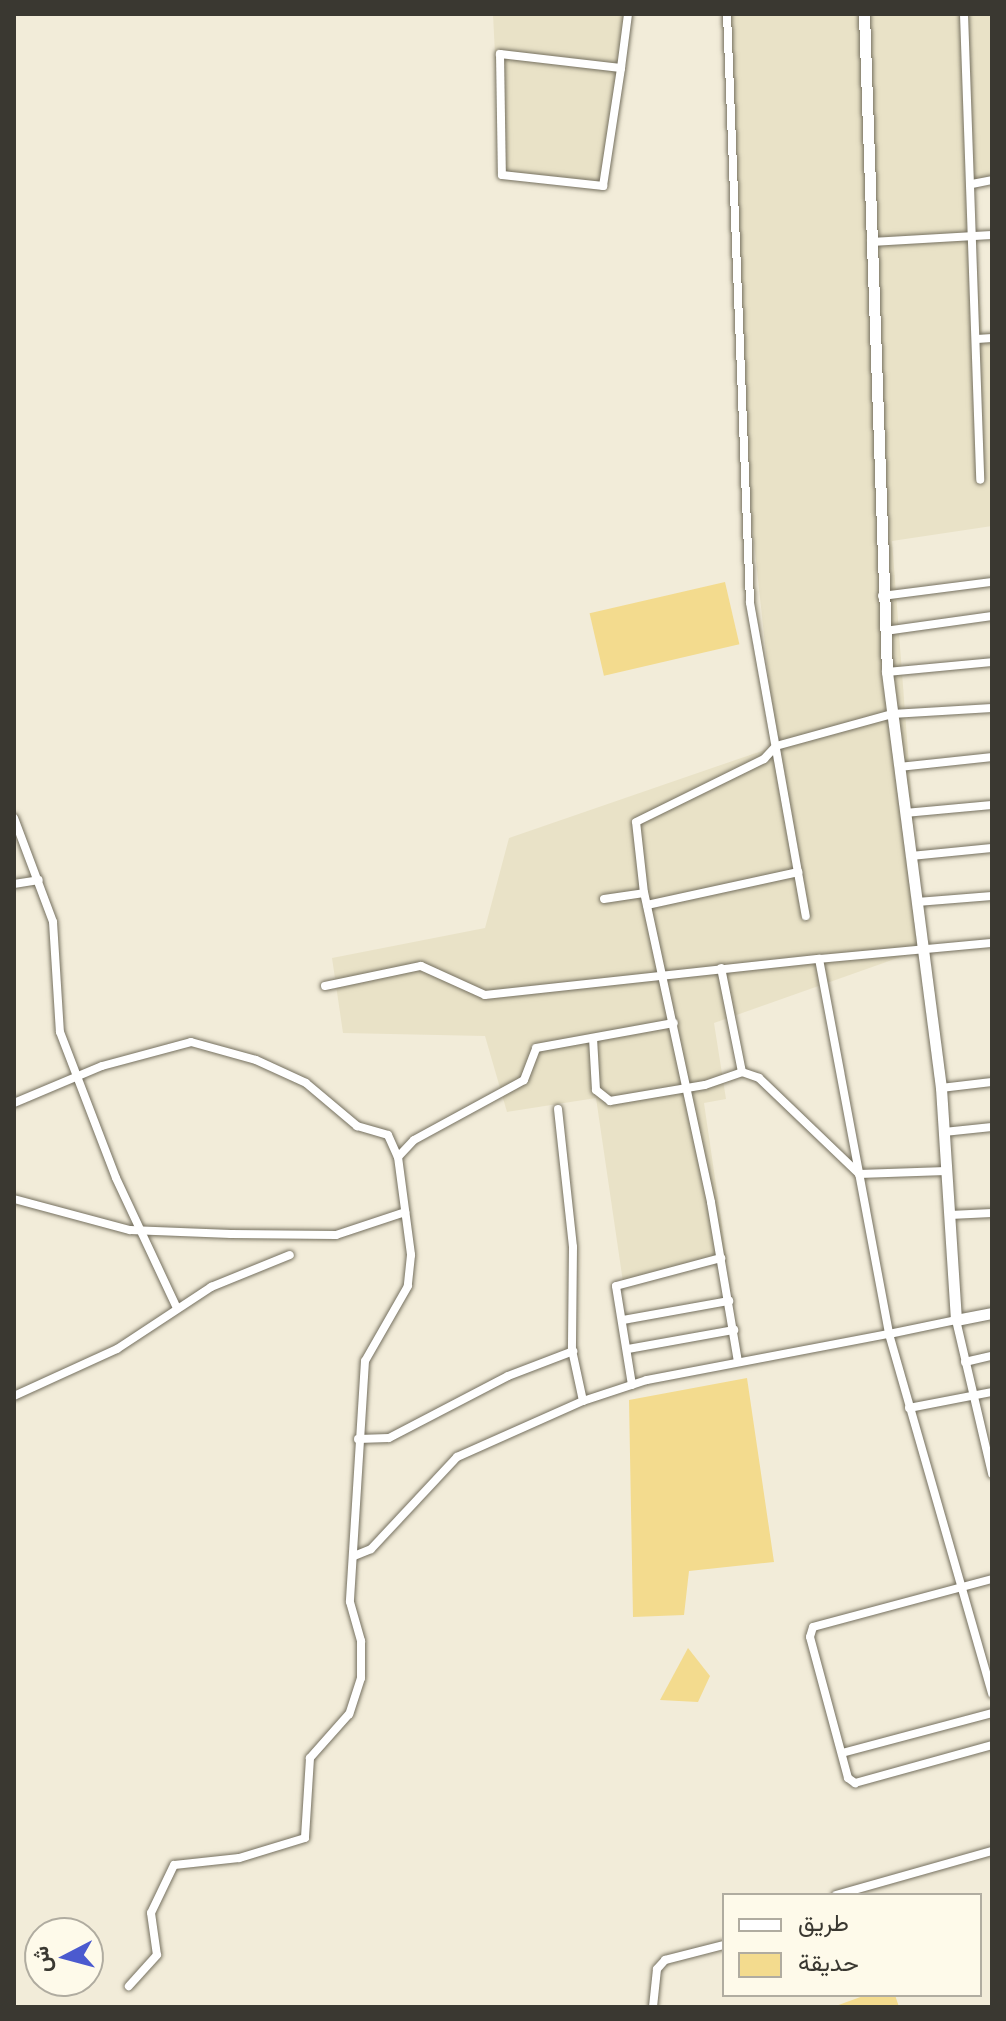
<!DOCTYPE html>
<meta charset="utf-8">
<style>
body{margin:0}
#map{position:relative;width:1006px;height:2021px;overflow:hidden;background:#f2ecd9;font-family:"Source Sans 3",Vazirmatn,sans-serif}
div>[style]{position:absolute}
.built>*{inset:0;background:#e9e2c7}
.green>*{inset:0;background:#f3db8e;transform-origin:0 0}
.roads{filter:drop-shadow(0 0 2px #75705f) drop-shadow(0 0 2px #75705f)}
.street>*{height:8px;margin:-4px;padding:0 4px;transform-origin:4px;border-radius:4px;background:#fff}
.secondary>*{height:11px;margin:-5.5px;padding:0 5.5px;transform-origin:5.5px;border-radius:5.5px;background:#fff}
span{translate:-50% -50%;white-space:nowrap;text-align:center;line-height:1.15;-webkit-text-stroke:8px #fefaea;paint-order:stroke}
.frame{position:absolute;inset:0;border:16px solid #3a3831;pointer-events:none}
.legend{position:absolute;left:722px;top:1893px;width:260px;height:104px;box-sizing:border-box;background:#fefaea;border:2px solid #b0aca0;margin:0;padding:10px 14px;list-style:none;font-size:24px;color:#3a3831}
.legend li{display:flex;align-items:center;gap:16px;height:40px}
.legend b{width:40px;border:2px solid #b0aca0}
.north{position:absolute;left:24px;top:1917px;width:80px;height:80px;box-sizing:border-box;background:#fefaea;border:2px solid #b0aca0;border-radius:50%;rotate:264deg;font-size:22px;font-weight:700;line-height:32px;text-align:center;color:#3a3831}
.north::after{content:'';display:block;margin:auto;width:28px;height:36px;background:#4b5acf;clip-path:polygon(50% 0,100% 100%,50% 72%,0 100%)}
</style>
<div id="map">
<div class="built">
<div style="clip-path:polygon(493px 14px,627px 14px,603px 186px,501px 176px)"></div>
<div style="clip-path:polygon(727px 14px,992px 14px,992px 180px,972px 184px,982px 333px,992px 333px,992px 526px,892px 541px,923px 949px,714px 1023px,726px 1099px,704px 1103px,727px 1260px,623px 1282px,596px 1098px,507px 1112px,485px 1036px,343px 1033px,332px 958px,485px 928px,509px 838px,776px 746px,752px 524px)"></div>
</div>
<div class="green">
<div style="left:725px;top:582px;width:64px;height:139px;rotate:77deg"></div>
<div style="clip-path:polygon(747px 1378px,774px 1562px,689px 1571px,684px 1615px,633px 1617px,629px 1400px)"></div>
<div style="clip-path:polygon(688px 1648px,710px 1676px,698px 1702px,660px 1700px)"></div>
<div style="clip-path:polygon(866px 1995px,895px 1995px,899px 2007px,833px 2007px)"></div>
</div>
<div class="roads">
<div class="street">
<div style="left:727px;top:14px;width:589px;rotate:87.76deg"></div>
<div style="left:750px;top:603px;width:318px;rotate:79.9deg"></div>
<div style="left:964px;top:14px;width:466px;rotate:88deg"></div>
<div style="left:621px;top:68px;width:122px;rotate:-173.4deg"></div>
<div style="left:500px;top:54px;width:121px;rotate:89.1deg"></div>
<div style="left:502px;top:175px;width:102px;rotate:6.2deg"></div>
<div style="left:603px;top:186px;width:119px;rotate:-81.3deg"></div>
<div style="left:621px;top:68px;width:54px;rotate:-82.6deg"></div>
<div style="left:972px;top:184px;width:20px;rotate:-11deg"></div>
<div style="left:871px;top:242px;width:121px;rotate:-3.3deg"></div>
<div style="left:977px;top:339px;width:15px;rotate:-4deg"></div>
<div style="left:882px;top:596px;width:111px;rotate:-7.3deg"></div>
<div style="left:885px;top:631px;width:108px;rotate:-8deg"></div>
<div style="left:887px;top:672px;width:105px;rotate:-5.4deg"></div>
<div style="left:899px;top:767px;width:94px;rotate:-6.1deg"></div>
<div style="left:905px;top:813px;width:87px;rotate:-5.3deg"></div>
<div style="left:14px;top:818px;width:111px;rotate:69.4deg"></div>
<div style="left:53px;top:922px;width:110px;rotate:86.4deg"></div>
<div style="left:60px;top:1032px;width:156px;rotate:69deg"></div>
<div style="left:116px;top:1178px;width:144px;rotate:64.9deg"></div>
<div style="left:911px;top:856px;width:81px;rotate:-5.6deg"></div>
<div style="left:14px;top:884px;width:25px;rotate:-9deg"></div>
<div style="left:604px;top:899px;width:40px;rotate:-8.5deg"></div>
<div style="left:917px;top:902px;width:75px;rotate:-4.6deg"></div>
<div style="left:647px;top:905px;width:155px;rotate:-12.3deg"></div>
<div style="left:819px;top:959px;width:174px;rotate:-5.3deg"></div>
<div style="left:325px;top:986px;width:98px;rotate:-11.8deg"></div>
<div style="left:421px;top:966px;width:70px;rotate:24.4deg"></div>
<div style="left:485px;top:995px;width:336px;rotate:-6.2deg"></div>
<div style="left:819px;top:959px;width:381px;rotate:79.4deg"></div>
<div style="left:889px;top:1334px;width:68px;rotate:-11.8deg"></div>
<div style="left:956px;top:1320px;width:158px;rotate:76.8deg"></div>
<div style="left:593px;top:1038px;width:52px;rotate:86.7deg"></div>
<div style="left:596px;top:1090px;width:18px;rotate:38deg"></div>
<div style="left:610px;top:1101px;width:96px;rotate:-9.6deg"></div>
<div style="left:705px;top:1085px;width:39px;rotate:-19deg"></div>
<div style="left:742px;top:1072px;width:106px;rotate:-101.4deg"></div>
<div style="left:742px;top:1072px;width:18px;rotate:19deg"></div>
<div style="left:759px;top:1078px;width:139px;rotate:43.8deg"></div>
<div style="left:859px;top:1174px;width:87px;rotate:-2deg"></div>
<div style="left:941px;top:1088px;width:51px;rotate:-6.7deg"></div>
<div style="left:14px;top:1103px;width:95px;rotate:-22.8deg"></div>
<div style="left:102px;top:1066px;width:92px;rotate:-15.1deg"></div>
<div style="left:191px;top:1042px;width:67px;rotate:15.5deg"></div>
<div style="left:256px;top:1060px;width:55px;rotate:24.7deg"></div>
<div style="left:306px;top:1083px;width:67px;rotate:40.1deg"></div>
<div style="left:357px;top:1126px;width:32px;rotate:16deg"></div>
<div style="left:388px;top:1135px;width:24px;rotate:66deg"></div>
<div style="left:398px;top:1157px;width:99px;rotate:82.4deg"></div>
<div style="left:411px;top:1255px;width:31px;rotate:96deg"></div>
<div style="left:408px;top:1286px;width:86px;rotate:119.8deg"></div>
<div style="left:365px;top:1361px;width:241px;rotate:93.6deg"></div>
<div style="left:350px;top:1602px;width:41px;rotate:74.2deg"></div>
<div style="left:361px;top:1641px;width:37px;rotate:90deg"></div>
<div style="left:361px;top:1678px;width:38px;rotate:108deg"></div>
<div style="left:349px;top:1714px;width:59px;rotate:131.6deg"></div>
<div style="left:310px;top:1758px;width:80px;rotate:93.6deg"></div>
<div style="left:305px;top:1838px;width:69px;rotate:163.1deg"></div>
<div style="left:239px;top:1858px;width:65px;rotate:173.9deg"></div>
<div style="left:174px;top:1865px;width:53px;rotate:115.6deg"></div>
<div style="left:151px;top:1913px;width:42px;rotate:81.9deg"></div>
<div style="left:157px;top:1955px;width:42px;rotate:132.1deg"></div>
<div style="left:558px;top:1109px;width:139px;rotate:83.8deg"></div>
<div style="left:573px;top:1247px;width:103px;rotate:90.6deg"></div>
<div style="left:572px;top:1350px;width:52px;rotate:77.8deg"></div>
<div style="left:944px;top:1132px;width:48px;rotate:-5.9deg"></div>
<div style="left:398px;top:1157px;width:23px;rotate:-47deg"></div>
<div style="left:414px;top:1140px;width:125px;rotate:-28.6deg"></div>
<div style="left:524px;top:1080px;width:34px;rotate:-69deg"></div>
<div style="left:536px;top:1048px;width:140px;rotate:-10.3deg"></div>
<div style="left:14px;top:1199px;width:120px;rotate:15deg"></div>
<div style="left:130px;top:1230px;width:101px;rotate:2.3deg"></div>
<div style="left:231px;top:1234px;width:105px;rotate:0.5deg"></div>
<div style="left:336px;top:1235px;width:73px;rotate:-18.4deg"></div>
<div style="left:950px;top:1215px;width:42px;rotate:-2.7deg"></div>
<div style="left:623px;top:1320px;width:108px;rotate:-10.2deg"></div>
<div style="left:628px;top:1349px;width:108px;rotate:-10.2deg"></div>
<div style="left:738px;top:1362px;width:162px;rotate:-99.6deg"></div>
<div style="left:711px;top:1202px;width:316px;rotate:-102.2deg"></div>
<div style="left:644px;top:893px;width:71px;rotate:-96.4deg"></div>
<div style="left:636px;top:822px;width:143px;rotate:-26.2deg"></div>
<div style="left:764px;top:759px;width:18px;rotate:-47deg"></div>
<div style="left:776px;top:746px;width:120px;rotate:-15.4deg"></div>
<div style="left:892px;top:714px;width:100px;rotate:-3.4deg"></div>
<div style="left:965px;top:1362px;width:28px;rotate:-13deg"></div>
<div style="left:632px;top:1385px;width:100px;rotate:-99.2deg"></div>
<div style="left:616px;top:1286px;width:109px;rotate:-14.9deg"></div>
<div style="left:14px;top:1396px;width:113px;rotate:-24.5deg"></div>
<div style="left:117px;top:1349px;width:113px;rotate:-33.4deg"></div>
<div style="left:211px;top:1287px;width:85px;rotate:-22.1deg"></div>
<div style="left:909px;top:1408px;width:85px;rotate:-10.9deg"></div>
<div style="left:358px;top:1439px;width:31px;rotate:-2deg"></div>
<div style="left:389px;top:1438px;width:134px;rotate:-27.5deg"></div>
<div style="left:508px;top:1376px;width:70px;rotate:-21deg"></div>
<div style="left:354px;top:1556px;width:18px;rotate:-22deg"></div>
<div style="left:371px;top:1549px;width:126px;rotate:-46.9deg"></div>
<div style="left:457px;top:1457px;width:138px;rotate:-24deg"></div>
<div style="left:583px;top:1401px;width:67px;rotate:-18.2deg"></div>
<div style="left:647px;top:1380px;width:246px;rotate:-10.8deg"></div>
<div style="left:889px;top:1334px;width:374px;rotate:74deg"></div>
<div style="left:992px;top:1579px;width:185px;rotate:165deg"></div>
<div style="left:813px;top:1627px;width:10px;rotate:107deg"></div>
<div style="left:810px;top:1637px;width:146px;rotate:74.9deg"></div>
<div style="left:848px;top:1778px;width:9px;rotate:36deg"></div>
<div style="left:855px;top:1783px;width:142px;rotate:-15.5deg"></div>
<div style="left:842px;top:1753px;width:155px;rotate:-14.9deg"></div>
<div style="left:836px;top:1895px;width:162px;rotate:-15.8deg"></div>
<div style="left:653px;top:2007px;width:38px;rotate:-84deg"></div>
<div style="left:657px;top:1969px;width:12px;rotate:-48deg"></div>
<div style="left:665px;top:1960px;width:61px;rotate:-14.3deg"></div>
</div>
<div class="secondary">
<div style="left:864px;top:14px;width:658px;rotate:88deg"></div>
<div style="left:887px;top:672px;width:419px;rotate:82.6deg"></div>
<div style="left:941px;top:1088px;width:232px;rotate:86.3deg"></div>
<div style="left:956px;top:1320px;width:37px;rotate:-11deg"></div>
</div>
</div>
<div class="frame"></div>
<ul class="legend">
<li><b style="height:10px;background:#fff"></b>طريق</li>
<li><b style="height:22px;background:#f3db8e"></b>حديقة</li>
</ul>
<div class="north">ش</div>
</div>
